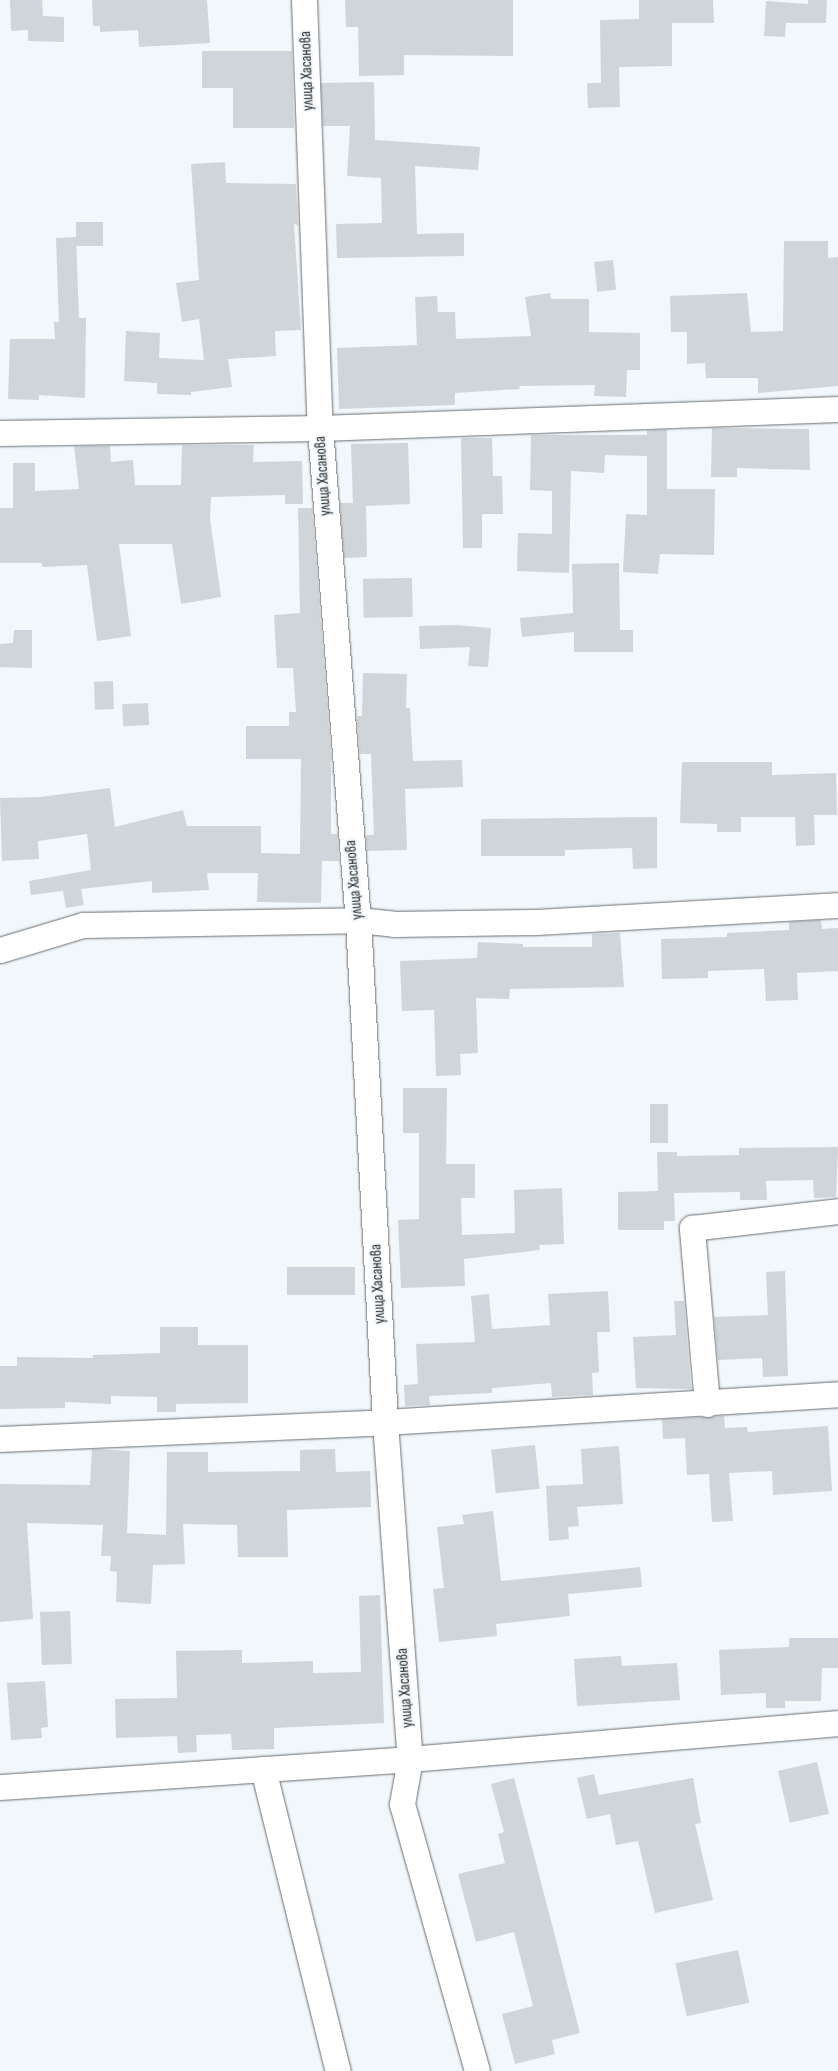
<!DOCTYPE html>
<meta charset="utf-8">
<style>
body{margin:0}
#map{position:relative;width:838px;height:2071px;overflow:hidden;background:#f1f7fb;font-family:"Sofia Sans Condensed",sans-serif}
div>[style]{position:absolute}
.building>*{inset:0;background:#d0d5da;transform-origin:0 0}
.roads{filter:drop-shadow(0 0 1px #686d71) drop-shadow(0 0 1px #686d71)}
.minor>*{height:25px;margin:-12.5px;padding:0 12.5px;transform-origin:12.5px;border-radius:12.5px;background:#fff}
span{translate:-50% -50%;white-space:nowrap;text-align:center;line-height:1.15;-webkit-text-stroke:4px #f1f7fb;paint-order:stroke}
.street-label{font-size:15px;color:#282a2b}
</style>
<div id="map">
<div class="building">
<div style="clip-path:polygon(10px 0,42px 0,43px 16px,64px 17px,64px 42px,28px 41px,28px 30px,11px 31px)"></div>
<div style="clip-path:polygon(92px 0,207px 0,210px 43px,139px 47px,138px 30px,100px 32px,100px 26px,93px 26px)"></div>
<div style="clip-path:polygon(345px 0,513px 0,513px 56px,404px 55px,404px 75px,359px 76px,358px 27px,346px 27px)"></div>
<div style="clip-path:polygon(639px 0,713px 0,714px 23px,672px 23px,672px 66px,619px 67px,620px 107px,588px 108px,587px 83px,601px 83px,600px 20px,639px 19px)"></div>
<div style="clip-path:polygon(808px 0,827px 0,826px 23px,786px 23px,785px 37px,764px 36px,766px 1px,808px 4px)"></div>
<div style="clip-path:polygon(202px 51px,292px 51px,294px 128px,233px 128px,233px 88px,202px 88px)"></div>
<div style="clip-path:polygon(374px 82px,375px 140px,480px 147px,478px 170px,415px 166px,417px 234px,464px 233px,464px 256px,337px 258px,336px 224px,382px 223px,381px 178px,347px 176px,350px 126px,323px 126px,321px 83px)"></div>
<div style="clip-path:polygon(225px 162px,226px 183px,296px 184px,298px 225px,294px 224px,301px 330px,275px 331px,276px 356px,228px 359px,232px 387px,191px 392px,191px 395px,157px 394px,157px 383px,124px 381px,126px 331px,160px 333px,159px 358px,204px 360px,199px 319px,182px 322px,176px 283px,199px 280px,191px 164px)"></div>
<div style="left:76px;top:222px;width:27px;height:24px"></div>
<div style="clip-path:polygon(76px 237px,79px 318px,86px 318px,85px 398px,39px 395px,39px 400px,8px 399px,10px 339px,55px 339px,54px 322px,59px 322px,56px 238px)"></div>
<div style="clip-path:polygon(784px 241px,828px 241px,828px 258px,838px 257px,838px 386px,758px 393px,758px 378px,706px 378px,705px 363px,687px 364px,687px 332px,671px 332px,670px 296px,747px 293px,751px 332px,783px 331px)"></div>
<div style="left:613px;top:260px;width:30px;height:19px;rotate:84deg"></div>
<div style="clip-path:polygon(550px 293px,551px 299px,589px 299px,589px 332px,640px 333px,640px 370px,627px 370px,626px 397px,594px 396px,595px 385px,519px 386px,520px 389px,455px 393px,455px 405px,339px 409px,337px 348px,417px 345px,415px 297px,437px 296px,438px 312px,455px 312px,456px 339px,531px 336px,525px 297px)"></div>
<div style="clip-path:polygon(712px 428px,809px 429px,810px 470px,737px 468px,737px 477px,711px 477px)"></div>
<div style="clip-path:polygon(647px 430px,667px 430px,667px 489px,715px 489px,714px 555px,660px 554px,658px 574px,623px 572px,626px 514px,647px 515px,647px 456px,605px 455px,604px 473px,571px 471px,569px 573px,517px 571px,518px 533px,552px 534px,552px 491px,530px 490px,531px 435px,647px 435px)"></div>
<div style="clip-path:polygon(461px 438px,492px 438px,493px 476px,502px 476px,503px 514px,482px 514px,482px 548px,463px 548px)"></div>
<div style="clip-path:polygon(408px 443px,410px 504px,366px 506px,367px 557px,344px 558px,340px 503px,353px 503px,351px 444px)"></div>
<div style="clip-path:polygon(182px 445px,254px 445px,253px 462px,302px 461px,303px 504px,285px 504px,285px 495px,211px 497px,210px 519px,221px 597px,181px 604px,172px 544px,119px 544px,131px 636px,97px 641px,87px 565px,42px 567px,42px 563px,0 563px,0 508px,13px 508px,13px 463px,35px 463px,35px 491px,79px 489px,74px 446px,110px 446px,111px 462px,133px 460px,135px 485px,181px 485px)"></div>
<div style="clip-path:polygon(298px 508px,312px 508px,331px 756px,331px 834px,337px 834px,339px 861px,322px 861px,321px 903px,257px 902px,258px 873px,207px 873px,209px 890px,152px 893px,152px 881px,81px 889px,84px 905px,66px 908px,63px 891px,31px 895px,29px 881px,91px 870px,87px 834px,38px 841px,39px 859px,2px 861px,0 798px,40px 797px,110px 788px,115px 827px,183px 810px,187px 826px,261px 826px,261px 853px,300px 854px,301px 759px,246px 759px,246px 726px,289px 726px,289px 712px,296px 712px,293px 668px,277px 668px,274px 615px,300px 613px)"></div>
<div style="clip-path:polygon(619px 563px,620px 630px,633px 630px,633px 652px,574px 652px,574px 632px,522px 637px,520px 618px,573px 613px,572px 564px)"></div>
<div style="left:412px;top:578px;width:39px;height:49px;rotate:89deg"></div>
<div style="clip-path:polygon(455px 625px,491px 628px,488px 667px,468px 666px,470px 647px,420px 649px,419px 626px)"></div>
<div style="clip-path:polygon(14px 630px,32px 630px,32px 668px,0 667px,0 644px,13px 643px)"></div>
<div style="clip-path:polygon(363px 673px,407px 674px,406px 708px,410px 708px,413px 761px,462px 760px,463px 787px,405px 789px,407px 850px,367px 851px,366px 835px,374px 835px,371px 754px,360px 754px,357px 716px,362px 716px)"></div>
<div style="left:113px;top:681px;width:28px;height:19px;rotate:88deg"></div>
<div style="left:148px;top:703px;width:22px;height:26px;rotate:87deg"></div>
<div style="clip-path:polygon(682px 762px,772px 762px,772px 775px,836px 773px,837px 815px,814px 815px,815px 845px,796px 846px,795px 817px,741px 817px,741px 832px,717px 832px,717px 824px,680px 823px)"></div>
<div style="clip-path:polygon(657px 817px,657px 868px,633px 869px,632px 848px,565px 850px,565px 856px,481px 856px,481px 819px)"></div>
<div style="clip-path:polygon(821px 920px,822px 929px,838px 928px,838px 971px,797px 973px,798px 1000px,766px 1001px,764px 969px,708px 971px,708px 978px,662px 979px,661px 939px,727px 937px,727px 933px,789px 930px,789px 922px)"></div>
<div style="clip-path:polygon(620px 933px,624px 987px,510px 989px,509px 999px,476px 998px,478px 1053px,460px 1054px,461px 1075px,436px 1076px,434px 1010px,402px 1011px,400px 961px,477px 958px,478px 942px,523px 944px,523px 947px,592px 947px,592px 934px)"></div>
<div style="clip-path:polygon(403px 1088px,447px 1088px,446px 1164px,475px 1164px,475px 1198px,461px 1198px,462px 1235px,515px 1233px,514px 1190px,562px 1188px,564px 1244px,539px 1245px,540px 1250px,464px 1259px,465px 1286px,401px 1288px,398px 1220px,419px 1219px,419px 1133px,403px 1133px)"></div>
<div style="left:650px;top:1104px;width:18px;height:39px"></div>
<div style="clip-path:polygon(838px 1147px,836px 1197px,814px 1198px,813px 1180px,766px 1181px,767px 1200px,740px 1200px,740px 1192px,674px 1193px,675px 1221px,664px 1221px,664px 1230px,618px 1230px,618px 1192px,658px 1191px,657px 1152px,677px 1152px,677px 1156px,739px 1155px,739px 1148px)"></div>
<div style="left:287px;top:1267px;width:68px;height:28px"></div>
<div style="clip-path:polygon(785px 1271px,788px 1376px,763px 1377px,762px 1358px,718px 1360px,714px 1317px,768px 1315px,766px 1272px)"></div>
<div style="clip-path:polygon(608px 1291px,610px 1332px,597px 1332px,599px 1372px,592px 1373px,593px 1395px,552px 1397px,551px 1383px,492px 1388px,492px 1393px,429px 1396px,430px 1405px,405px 1406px,404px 1385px,418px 1384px,416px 1344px,475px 1342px,471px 1296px,489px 1294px,492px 1329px,550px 1325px,548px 1294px)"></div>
<div style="clip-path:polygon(674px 1301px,684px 1301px,691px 1389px,636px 1388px,633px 1337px,676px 1335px)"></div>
<div style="clip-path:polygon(160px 1327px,198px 1327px,198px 1345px,248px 1345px,248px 1403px,176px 1404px,176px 1412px,157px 1412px,157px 1397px,111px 1396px,111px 1404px,65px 1402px,65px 1408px,0 1409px,0 1366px,17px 1366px,17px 1357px,93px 1358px,93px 1355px,160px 1353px)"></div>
<div style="clip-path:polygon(724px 1416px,725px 1428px,747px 1427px,748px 1432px,828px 1426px,832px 1491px,773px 1495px,772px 1471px,729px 1473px,733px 1521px,712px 1522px,709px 1474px,687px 1475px,685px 1438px,663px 1439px,662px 1419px)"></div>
<div style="left:535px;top:1445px;width:44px;height:44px;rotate:84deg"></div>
<div style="clip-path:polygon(619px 1446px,623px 1504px,577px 1507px,579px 1526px,568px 1527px,569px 1539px,549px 1541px,546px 1486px,583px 1484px,581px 1449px)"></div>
<div style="clip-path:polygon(92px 1449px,130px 1451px,127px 1533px,166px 1535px,167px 1452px,208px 1452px,208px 1472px,300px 1471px,300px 1450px,335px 1449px,336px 1472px,370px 1471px,371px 1507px,287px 1510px,288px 1557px,238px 1557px,237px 1525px,183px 1524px,185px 1564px,153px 1565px,151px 1604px,116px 1602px,117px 1572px,110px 1571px,111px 1556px,101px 1556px,103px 1525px,27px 1523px,33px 1619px,0 1622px,0 1484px,90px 1485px)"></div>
<div style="clip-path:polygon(493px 1511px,501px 1581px,640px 1567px,642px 1587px,568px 1594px,570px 1616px,496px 1624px,497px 1636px,439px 1642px,433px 1589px,444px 1588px,437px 1527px,464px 1524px,462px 1515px)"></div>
<div style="clip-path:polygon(380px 1595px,384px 1723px,274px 1728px,274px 1749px,232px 1750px,231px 1734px,196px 1735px,197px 1752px,178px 1753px,177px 1736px,116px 1738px,115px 1699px,177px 1698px,176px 1651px,242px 1650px,242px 1663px,313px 1661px,313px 1673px,361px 1672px,359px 1596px)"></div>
<div style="left:70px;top:1611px;width:53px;height:30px;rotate:88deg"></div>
<div style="clip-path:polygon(789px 1638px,838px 1638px,838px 1668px,822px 1668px,821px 1701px,785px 1701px,785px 1708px,766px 1708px,766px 1693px,721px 1695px,719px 1650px,789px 1647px)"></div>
<div style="clip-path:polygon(621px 1656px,622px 1666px,677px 1663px,680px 1700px,577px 1706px,574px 1659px)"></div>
<div style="clip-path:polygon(45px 1681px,48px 1727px,41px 1728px,42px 1738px,11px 1740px,7px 1683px)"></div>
<div style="left:817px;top:1762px;width:53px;height:40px;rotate:77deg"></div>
<div style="clip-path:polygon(594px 1774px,599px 1795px,693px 1778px,701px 1823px,695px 1824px,713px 1900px,655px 1913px,638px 1841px,616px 1845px,610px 1814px,587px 1819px,577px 1778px)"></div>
<div style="clip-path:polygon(514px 1778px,580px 2033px,552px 2040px,555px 2054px,515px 2064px,502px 2014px,533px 2006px,514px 1932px,476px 1942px,458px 1874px,505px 1863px,498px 1834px,504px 1832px,491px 1784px)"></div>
<div style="left:738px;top:1950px;width:54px;height:64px;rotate:78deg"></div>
</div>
<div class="roads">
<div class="minor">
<div style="left:304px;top:0;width:428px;rotate:87.9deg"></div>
<div style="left:320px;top:428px;width:493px;rotate:85.6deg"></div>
<div style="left:358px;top:920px;width:503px;rotate:86.92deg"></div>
<div style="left:385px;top:1422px;width:338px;rotate:85.8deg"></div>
<div style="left:410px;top:1759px;width:46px;rotate:100.1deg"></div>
<div style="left:402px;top:1804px;width:277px;rotate:74.3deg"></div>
<div style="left:0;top:433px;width:320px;rotate:-0.9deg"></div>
<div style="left:320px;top:428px;width:518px;rotate:-2.1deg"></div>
<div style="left:0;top:950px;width:87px;rotate:-16.8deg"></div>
<div style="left:83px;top:925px;width:275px;rotate:-1deg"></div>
<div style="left:358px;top:920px;width:36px;rotate:6deg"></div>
<div style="left:394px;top:924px;width:141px;rotate:-0.8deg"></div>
<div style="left:535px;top:922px;width:303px;rotate:-3.2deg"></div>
<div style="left:707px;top:1404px;width:177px;rotate:-94.9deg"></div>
<div style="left:692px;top:1228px;width:147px;rotate:-6.6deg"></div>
<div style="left:0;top:1439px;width:385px;rotate:-2.5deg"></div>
<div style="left:385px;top:1422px;width:454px;rotate:-3.5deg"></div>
<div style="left:263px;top:1769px;width:311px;rotate:76.1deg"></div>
<div style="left:0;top:1787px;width:411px;rotate:-3.9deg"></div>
<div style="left:410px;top:1759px;width:430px;rotate:-4.8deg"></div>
</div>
</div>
<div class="street-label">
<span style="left:307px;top:71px;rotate:-92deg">улица Хасанова</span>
<span style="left:323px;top:476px;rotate:-94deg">улица Хасанова</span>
<span style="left:354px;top:880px;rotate:-95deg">улица Хасанова</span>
<span style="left:378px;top:1284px;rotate:-93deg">улица Хасанова</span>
<span style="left:405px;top:1688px;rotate:-94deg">улица Хасанова</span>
</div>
</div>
